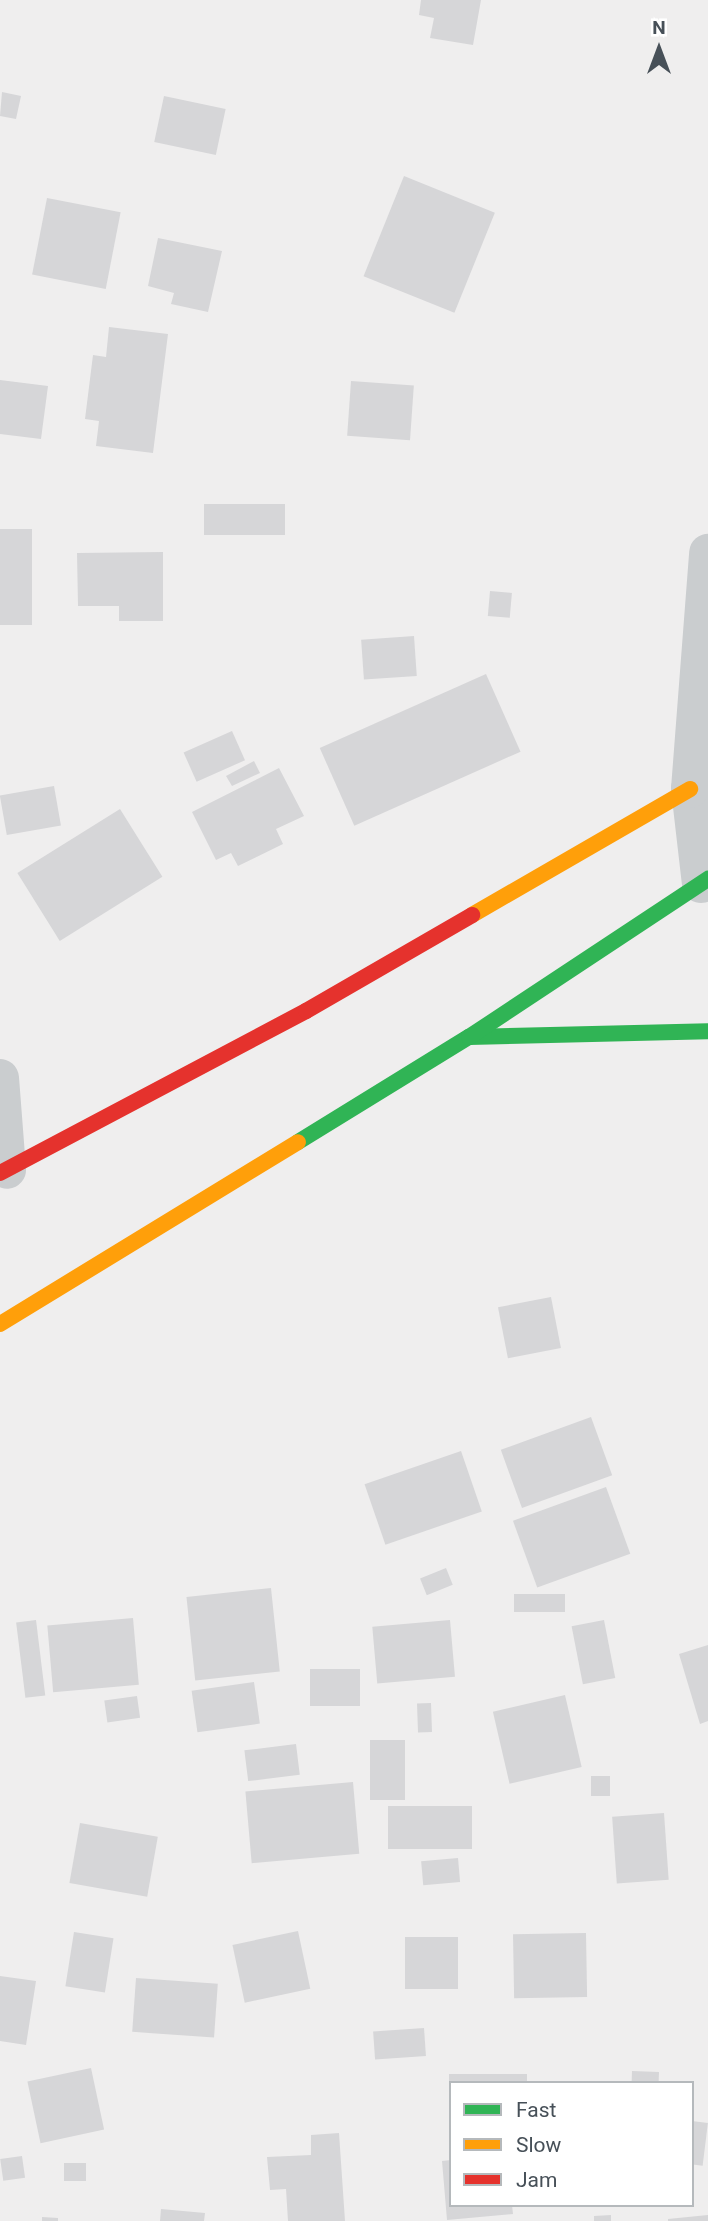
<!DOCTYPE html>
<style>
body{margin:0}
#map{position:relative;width:708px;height:2221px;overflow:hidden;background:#efeeee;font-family:Roboto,sans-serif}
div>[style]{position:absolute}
.building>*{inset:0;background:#d6d6d8;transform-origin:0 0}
.street>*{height:38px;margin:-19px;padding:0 19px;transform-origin:19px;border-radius:19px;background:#cacdcf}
.fast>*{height:16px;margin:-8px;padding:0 8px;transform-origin:8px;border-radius:8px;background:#30b455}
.slow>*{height:16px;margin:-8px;padding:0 8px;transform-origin:8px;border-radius:8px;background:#ff9f0a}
.jam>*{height:16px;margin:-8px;padding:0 8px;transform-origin:8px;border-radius:8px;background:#e5322d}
span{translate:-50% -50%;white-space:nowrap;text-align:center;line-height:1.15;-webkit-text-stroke:6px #fff;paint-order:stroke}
.legend{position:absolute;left:449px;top:2081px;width:245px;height:126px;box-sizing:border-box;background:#fff;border:2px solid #b5b9bc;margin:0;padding:9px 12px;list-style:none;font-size:21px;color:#475058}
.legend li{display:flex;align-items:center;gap:14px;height:35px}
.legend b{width:35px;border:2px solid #b5b9bc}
.north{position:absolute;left:624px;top:14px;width:70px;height:70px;-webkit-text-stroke:5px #fff;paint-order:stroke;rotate:0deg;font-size:19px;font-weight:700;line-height:28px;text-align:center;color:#475058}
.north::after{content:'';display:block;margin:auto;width:24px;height:32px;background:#475058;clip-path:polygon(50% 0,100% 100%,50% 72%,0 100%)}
</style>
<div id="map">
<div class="building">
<div style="clip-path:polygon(421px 0,481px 0,473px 45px,430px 38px,434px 18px,419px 15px)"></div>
<div style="clip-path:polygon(2px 92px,21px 96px,16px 119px,0 116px)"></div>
<div style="left:164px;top:96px;width:63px;height:47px;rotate:12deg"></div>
<div style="left:404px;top:176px;width:98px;height:108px;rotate:22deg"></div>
<div style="left:47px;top:198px;width:75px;height:78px;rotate:11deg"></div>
<div style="clip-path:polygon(158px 238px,222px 251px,208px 312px,171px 304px,174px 293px,148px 286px)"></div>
<div style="clip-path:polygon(109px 327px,168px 334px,153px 453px,96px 446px,99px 421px,85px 419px,93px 355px,106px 357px)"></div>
<div style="clip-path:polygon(0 380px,48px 386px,41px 439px,0 434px)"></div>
<div style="left:351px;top:381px;width:63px;height:55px;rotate:4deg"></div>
<div style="left:285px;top:504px;width:31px;height:81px;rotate:90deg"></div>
<div style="left:0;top:529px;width:32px;height:96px"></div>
<div style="clip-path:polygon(163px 552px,163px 621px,119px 621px,119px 606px,78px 606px,77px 553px)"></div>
<div style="left:490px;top:591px;width:22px;height:25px;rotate:5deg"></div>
<div style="left:414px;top:636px;width:40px;height:53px;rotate:86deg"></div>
<div style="left:486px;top:674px;width:85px;height:182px;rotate:66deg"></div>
<div style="left:232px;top:731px;width:32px;height:53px;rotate:66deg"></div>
<div style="clip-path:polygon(254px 761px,260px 773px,232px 786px,226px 776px)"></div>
<div style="clip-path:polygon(279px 768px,304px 816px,276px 829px,283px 844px,238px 866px,231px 853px,216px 860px,192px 812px)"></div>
<div style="left:54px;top:786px;width:40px;height:55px;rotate:80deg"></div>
<div style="left:120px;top:809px;width:80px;height:121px;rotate:58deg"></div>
<div style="left:551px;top:1297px;width:52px;height:54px;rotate:79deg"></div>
<div style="left:591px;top:1417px;width:62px;height:96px;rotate:70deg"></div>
<div style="left:461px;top:1451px;width:64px;height:102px;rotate:71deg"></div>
<div style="left:606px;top:1487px;width:71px;height:99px;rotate:70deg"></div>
<div style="left:446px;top:1568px;width:18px;height:28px;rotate:68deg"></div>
<div style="left:271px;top:1588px;width:84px;height:85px;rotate:84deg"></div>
<div style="left:565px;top:1594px;width:18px;height:51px;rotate:90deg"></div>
<div style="left:133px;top:1618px;width:67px;height:86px;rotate:85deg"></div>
<div style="left:36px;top:1620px;width:76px;height:20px;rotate:83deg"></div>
<div style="left:450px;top:1620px;width:57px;height:78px;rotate:85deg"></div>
<div style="left:604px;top:1620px;width:59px;height:33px;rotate:79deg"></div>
<div style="clip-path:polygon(708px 1645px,708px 1721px,700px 1724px,679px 1654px)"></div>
<div style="left:360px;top:1669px;width:37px;height:50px;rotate:90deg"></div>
<div style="left:254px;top:1682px;width:42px;height:63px;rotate:82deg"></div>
<div style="left:565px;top:1695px;width:74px;height:74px;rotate:77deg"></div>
<div style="left:137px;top:1696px;width:22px;height:33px;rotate:82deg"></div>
<div style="left:431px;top:1703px;width:29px;height:14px;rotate:88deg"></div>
<div style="left:370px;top:1740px;width:35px;height:60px"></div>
<div style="left:296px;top:1744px;width:31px;height:52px;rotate:83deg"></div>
<div style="left:591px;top:1776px;width:19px;height:20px"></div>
<div style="left:353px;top:1782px;width:72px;height:108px;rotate:85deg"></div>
<div style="left:388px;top:1806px;width:84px;height:43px"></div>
<div style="left:664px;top:1813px;width:67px;height:52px;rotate:86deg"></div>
<div style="left:80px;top:1823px;width:79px;height:61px;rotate:10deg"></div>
<div style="left:458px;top:1858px;width:24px;height:37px;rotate:85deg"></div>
<div style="left:298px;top:1931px;width:59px;height:67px;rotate:78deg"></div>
<div style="left:74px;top:1932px;width:40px;height:55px;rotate:9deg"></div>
<div style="left:586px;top:1933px;width:64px;height:73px;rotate:89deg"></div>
<div style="left:458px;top:1937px;width:52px;height:53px;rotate:90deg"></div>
<div style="clip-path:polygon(0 1976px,36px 1981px,26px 2045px,0 2041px)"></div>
<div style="left:136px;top:1978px;width:82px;height:54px;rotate:4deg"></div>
<div style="left:424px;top:2028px;width:28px;height:51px;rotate:86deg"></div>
<div style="left:91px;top:2068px;width:63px;height:65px;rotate:78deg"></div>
<div style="left:632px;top:2071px;width:27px;height:12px;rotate:2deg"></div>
<div style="left:527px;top:2074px;width:9px;height:78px;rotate:90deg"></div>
<div style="left:692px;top:2121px;width:16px;height:43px;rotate:7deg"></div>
<div style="clip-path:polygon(339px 2133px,345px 2221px,288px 2221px,286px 2189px,270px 2190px,267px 2157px,311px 2155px,311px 2135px)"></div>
<div style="left:22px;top:2156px;width:22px;height:22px;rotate:82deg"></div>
<div style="clip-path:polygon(451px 2160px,451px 2205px,512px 2205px,513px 2214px,447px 2220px,442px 2161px)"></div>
<div style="left:64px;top:2163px;width:22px;height:18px"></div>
<div style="clip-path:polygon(161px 2209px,205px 2213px,204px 2221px,160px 2221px)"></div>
<div style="clip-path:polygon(611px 2215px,611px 2221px,594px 2221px,594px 2216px)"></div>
<div style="clip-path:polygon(708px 2215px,708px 2221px,668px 2221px,668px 2219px)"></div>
<div style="clip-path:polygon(42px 2217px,58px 2218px,58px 2221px,42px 2221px)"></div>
</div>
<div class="street">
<div style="left:701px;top:884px;width:96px;rotate:-96.6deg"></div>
<div style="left:690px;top:789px;width:237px;rotate:-85.6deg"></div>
<div style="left:0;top:1078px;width:92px;rotate:85.6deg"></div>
</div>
<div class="fast">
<div style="left:469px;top:1037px;width:239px;rotate:-1.4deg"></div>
<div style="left:298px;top:1142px;width:201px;rotate:-31.6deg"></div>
<div style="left:469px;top:1037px;width:287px;rotate:-33.5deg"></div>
</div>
<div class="slow">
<div style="left:472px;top:915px;width:252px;rotate:-30deg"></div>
<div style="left:0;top:1324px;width:349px;rotate:-31.4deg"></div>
</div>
<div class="jam">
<div style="left:0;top:1173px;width:346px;rotate:-27.9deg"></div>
<div style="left:306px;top:1011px;width:192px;rotate:-30deg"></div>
</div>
<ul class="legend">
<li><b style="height:9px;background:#30b455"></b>Fast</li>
<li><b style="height:9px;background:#ff9f0a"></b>Slow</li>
<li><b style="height:9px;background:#e5322d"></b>Jam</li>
</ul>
<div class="north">N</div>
</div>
